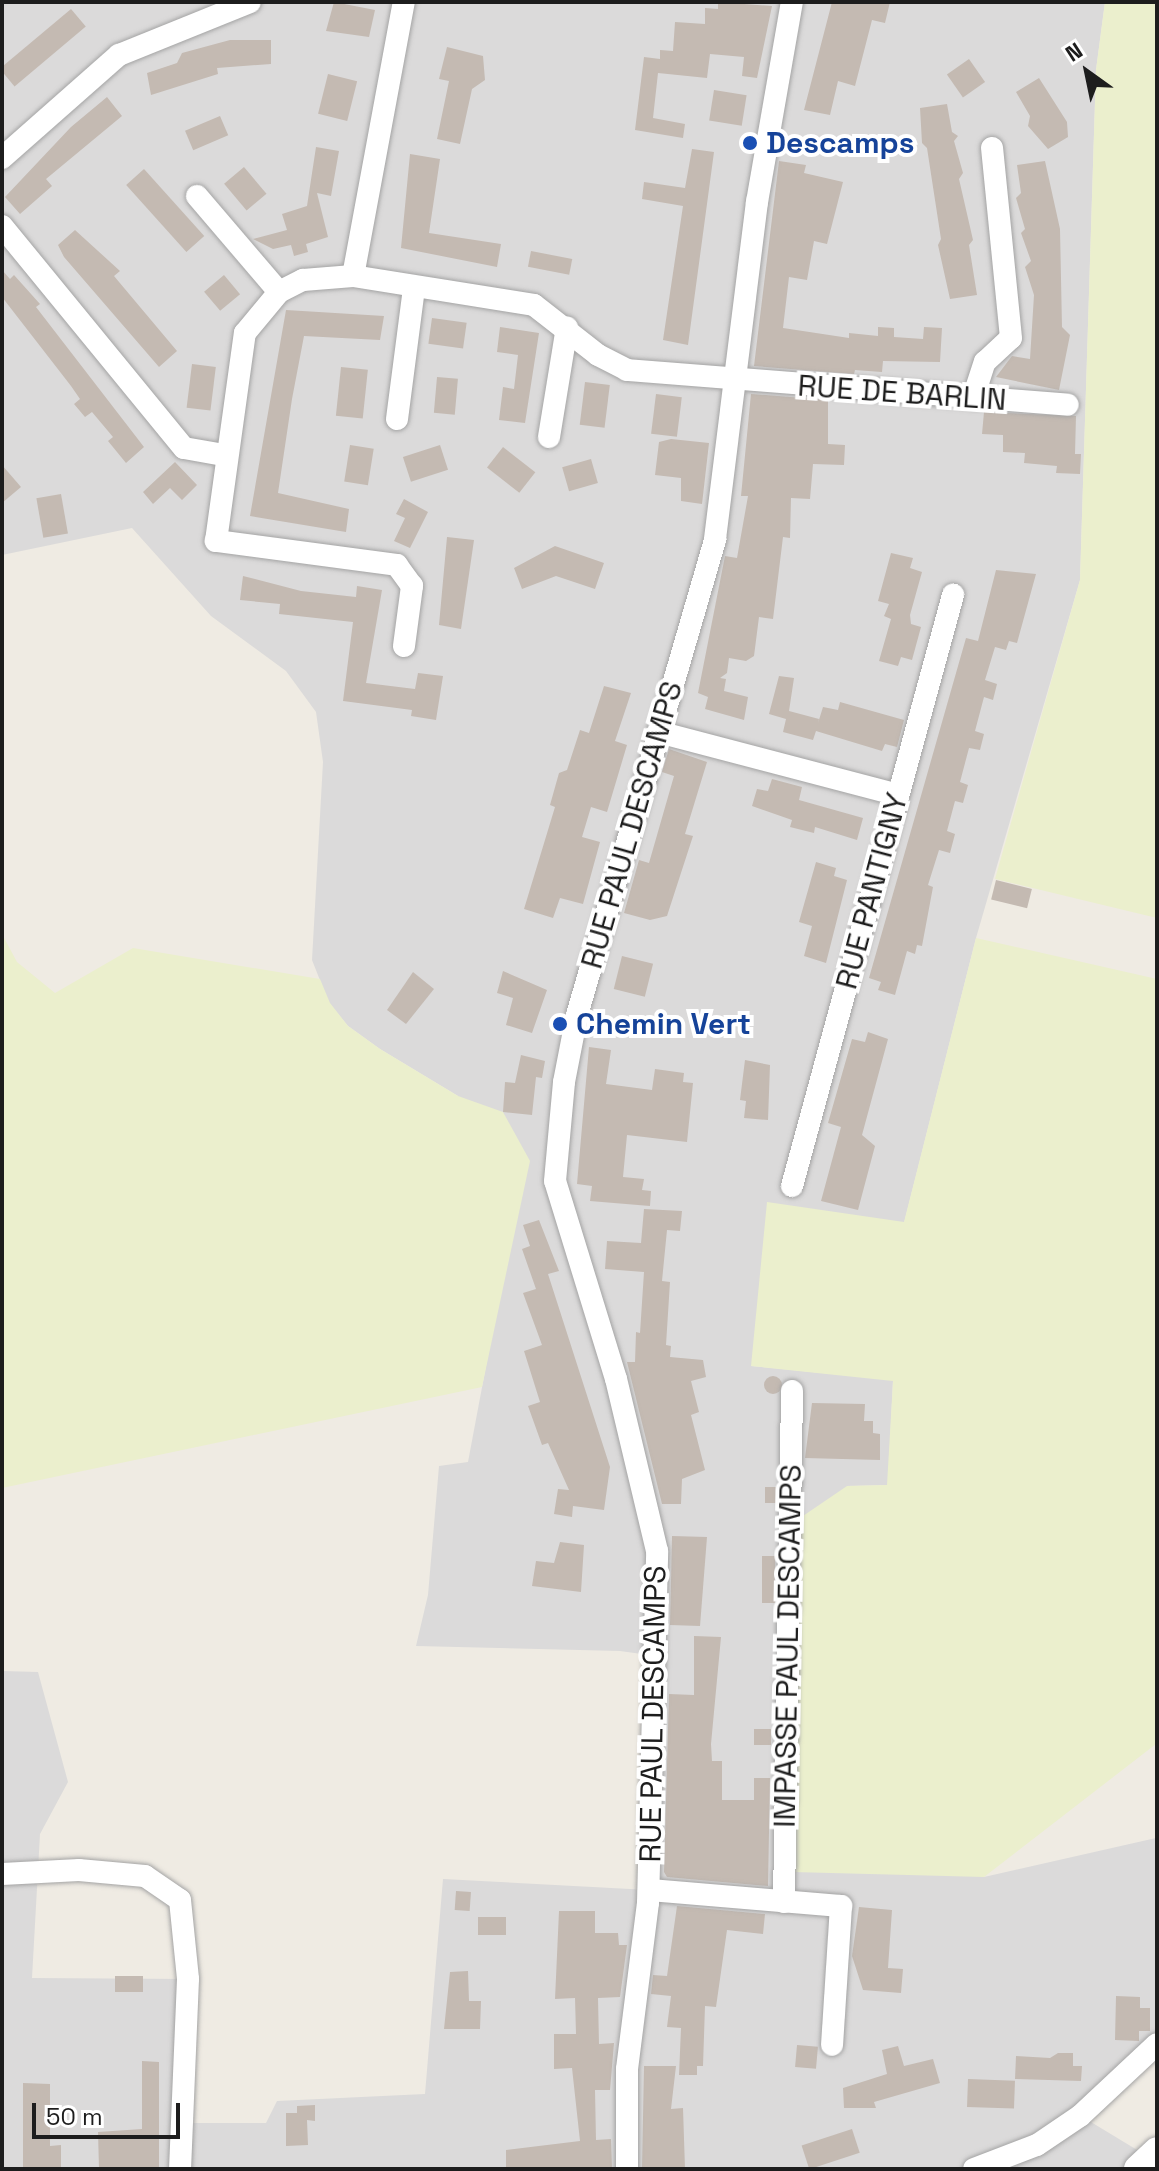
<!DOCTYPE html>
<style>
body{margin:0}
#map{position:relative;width:1159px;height:2171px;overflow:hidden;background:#efebe3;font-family:"Space Grotesk",sans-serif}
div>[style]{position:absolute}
.residential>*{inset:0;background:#dbdada}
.farmland>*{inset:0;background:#ebefcd}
.building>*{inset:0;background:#c4bab2;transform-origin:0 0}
.round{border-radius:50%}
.roads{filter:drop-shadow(0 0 2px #a4a4a4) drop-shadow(0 0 2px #a4a4a4)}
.minor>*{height:22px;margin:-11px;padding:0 11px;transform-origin:11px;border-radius:11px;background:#fff}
.tertiary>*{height:28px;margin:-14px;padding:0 14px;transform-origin:14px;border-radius:14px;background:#fff}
.dots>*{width:22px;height:22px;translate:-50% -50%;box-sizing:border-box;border:4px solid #fff;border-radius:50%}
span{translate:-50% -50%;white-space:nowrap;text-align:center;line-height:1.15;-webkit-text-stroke:8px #fff;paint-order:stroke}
.transit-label{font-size:30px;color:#164399;font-weight:700}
.left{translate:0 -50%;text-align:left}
.street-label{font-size:30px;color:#1d1d1d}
.frame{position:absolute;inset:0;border:4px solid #1d1d1d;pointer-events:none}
.north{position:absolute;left:1047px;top:32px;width:80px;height:80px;-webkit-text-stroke:6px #fff;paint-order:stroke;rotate:327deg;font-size:22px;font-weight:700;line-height:32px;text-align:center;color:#1d1d1d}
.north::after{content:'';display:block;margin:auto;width:28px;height:36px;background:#1d1d1d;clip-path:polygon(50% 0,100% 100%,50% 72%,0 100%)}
.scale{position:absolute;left:32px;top:2103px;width:148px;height:36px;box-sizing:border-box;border:4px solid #1d1d1d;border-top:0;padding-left:10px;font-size:24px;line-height:28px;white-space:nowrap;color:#1d1d1d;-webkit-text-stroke:6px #fff;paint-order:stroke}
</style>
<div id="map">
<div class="residential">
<div style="clip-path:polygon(2px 2px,1105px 2px,1096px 70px,1080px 580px,976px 938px,904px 1223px,751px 1366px,893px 1380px,888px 1485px,847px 1486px,984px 1877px,1156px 1838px,1157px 1597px,1157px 2044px,1081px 2116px,1157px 2162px,1157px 2169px,2px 2169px,2px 1671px,38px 1672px,68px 1782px,40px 1834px,32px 1978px,188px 1979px,182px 2123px,266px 2123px,277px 2101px,425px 2094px,443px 1879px,649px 1890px,656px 1656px,620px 1651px,416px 1646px,428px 1595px,439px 1466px,468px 1462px,492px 1334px,458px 1096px,380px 1049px,348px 1026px,329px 1003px,312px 960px,323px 762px,316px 712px,286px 671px,211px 616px,132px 528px,2px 555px)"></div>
</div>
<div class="farmland">
<div style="clip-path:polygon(1105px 2px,1157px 2px,1157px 918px,995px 879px,1080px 580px,1096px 70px)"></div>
<div style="clip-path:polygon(2px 934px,17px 962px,55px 993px,133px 948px,320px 979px,330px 1003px,348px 1026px,380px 1049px,458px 1096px,503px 1112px,530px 1161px,482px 1387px,2px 1488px)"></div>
<div style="clip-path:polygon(976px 938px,1157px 979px,1156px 1744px,984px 1877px,793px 1872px,800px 1518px,847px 1486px,887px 1485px,893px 1381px,751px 1366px,767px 1202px,904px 1222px)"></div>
</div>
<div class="building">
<div style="clip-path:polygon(334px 2px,375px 10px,369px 37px,326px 31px)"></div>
<div style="clip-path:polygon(718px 2px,772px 6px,757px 78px,742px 76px,744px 57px,710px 54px,707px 78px,658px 73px,653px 118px,685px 124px,683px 138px,635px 130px,644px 57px,660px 59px,660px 50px,673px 51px,675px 22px,705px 24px,705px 8px,718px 9px)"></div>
<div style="clip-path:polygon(832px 2px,890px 2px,885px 23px,872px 20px,855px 86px,838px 81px,830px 115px,804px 110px)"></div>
<div style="left:71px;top:9px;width:23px;height:93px;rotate:50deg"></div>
<div style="clip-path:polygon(230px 40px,271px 40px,271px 64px,217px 68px,218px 74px,151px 95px,147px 73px,177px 63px,182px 53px)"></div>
<div style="clip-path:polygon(447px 47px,483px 56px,485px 80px,472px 89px,460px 144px,437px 139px,449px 81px,439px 79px)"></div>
<div style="left:969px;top:59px;width:28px;height:27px;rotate:55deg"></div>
<div style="left:328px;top:74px;width:30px;height:41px;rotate:14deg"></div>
<div style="clip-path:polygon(1039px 78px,1067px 122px,1068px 137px,1048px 149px,1028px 126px,1030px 116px,1016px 92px)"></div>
<div style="left:714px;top:90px;width:33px;height:31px;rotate:9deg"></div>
<div style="clip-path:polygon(107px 97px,122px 116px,46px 179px,52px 186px,20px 214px,5px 197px,71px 127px)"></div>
<div style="clip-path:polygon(947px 104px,952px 132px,958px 136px,954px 141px,963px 173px,959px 179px,973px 240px,969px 245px,977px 295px,950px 299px,938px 245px,941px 239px,927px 148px,922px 143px,920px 108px)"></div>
<div style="left:220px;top:116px;width:21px;height:38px;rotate:67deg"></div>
<div style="clip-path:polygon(316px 147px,339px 151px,331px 196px,317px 193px,328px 237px,306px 244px,308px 252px,294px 256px,291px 245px,273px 249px,253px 239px,287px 230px,282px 214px,307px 206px)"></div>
<div style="clip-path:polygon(692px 149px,714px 152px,688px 345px,663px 340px,683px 206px,642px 199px,644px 182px,685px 188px)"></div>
<div style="clip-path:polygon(410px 154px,440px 159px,429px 233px,501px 244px,497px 267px,401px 248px)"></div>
<div style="clip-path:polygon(779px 161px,806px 165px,804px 173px,843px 182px,827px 244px,814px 241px,807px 280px,789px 277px,783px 328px,849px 338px,849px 333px,878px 336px,878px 327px,894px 328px,894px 337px,923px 339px,924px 327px,942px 328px,940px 362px,883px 361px,882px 372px,855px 370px,854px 374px,754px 366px)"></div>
<div style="clip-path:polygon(1045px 161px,1060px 229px,1062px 327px,1070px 335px,1059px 390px,996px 377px,1012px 356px,1030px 359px,1034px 295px,1025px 267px,1031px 261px,1021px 233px,1025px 229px,1016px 198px,1021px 193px,1017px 165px)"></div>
<div style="left:244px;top:167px;width:35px;height:26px;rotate:50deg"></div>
<div style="left:144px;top:169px;width:90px;height:24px;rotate:48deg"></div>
<div style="clip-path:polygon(75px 230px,120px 271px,114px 276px,177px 351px,159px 367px,64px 257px,58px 245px)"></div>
<div style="left:531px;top:251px;width:42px;height:16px;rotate:11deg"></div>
<div style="clip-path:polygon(2px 270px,10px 279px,14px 275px,40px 304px,36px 307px,144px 447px,126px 463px,108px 441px,113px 437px,92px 412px,85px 417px,74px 404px,80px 399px,71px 386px,2px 297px)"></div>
<div style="left:224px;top:275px;width:25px;height:26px;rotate:50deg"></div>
<div style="clip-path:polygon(286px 310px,384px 316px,380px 340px,304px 336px,292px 399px,278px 493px,349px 509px,346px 532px,250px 516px)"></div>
<div style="left:432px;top:318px;width:35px;height:26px;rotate:8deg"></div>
<div style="clip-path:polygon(500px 327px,539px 333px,525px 423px,499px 420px,503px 387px,514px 389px,518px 355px,497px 352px)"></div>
<div style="left:192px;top:364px;width:24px;height:44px;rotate:7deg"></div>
<div style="left:341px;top:367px;width:27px;height:49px;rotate:6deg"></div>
<div style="left:437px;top:377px;width:21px;height:36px;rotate:5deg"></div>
<div style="left:585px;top:382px;width:25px;height:43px;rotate:7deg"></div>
<div style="left:656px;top:394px;width:26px;height:40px;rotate:7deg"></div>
<div style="clip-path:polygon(751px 394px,828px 400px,828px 444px,845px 445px,844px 465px,813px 464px,810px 499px,791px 498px,790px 538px,783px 537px,773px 619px,759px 617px,754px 656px,746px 661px,729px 658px,727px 673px,720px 678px,726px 679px,724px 691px,748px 697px,744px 720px,705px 709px,708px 697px,698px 693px,725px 556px,737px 558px,748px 496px,741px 496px)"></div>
<div style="clip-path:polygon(984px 412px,1076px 416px,1075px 454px,1081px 454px,1080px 474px,1056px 473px,1057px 466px,1024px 463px,1025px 453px,1003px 452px,1003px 435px,982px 434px)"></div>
<div style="clip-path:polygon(671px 439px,709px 443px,702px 504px,681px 501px,681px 478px,655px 475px,659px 442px)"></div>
<div style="left:350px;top:445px;width:24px;height:37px;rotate:9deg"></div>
<div style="left:440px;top:445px;width:26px;height:39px;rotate:72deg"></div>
<div style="left:503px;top:447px;width:41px;height:26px;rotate:38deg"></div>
<div style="left:591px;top:459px;width:25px;height:30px;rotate:74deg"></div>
<div style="clip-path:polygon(175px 462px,197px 485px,182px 500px,170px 488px,153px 504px,143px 492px)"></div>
<div style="clip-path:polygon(2px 465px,21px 487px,2px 503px)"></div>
<div style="left:61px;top:494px;width:40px;height:25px;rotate:80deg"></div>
<div style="clip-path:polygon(404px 499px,428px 512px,410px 548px,394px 541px,405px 518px,396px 514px)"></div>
<div style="clip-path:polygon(447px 537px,474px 540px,461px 629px,439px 625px)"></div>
<div style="clip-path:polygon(555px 546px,604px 563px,595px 589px,556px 576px,522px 589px,514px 568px)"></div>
<div style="clip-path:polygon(891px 553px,913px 558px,910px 568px,922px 572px,910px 615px,911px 624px,921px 627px,912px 660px,901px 657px,898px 666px,879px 661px,891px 619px,884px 616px,889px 604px,878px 601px)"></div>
<div style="clip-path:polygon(996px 570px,1036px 574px,1017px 643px,1009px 641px,1006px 650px,995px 647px,985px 680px,997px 684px,993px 700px,984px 697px,975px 731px,984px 734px,980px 750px,969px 748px,960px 782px,968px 785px,963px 803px,955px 801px,947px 831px,955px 834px,950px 853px,939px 850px,928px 885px,933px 887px,922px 946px,917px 945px,915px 954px,907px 951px,895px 995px,878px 990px,881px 982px,869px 978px,966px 638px,978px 641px)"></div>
<div style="clip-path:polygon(243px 576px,301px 591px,356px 597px,357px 586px,382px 590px,366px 683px,415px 689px,418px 673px,443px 676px,436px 720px,411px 716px,412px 710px,343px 701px,353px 622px,279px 614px,280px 604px,240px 600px)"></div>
<div style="clip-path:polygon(779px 676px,794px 678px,789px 711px,819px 719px,818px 723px,823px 707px,838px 710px,840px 702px,904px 720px,897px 747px,885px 744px,882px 751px,816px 731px,813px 740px,783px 732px,786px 719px,769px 714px)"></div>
<div style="clip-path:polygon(604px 686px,631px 693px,615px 741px,627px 745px,607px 812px,591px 807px,582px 837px,600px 842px,583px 904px,560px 898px,553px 918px,524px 909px,555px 807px,550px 805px,559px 773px,567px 770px,580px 730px,589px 733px)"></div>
<div style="clip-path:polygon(669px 749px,707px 762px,685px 834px,693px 836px,667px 916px,650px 920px,624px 913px,639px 860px,649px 863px,674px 776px,662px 772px)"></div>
<div style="clip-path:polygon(772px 779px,802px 787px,799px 800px,863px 818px,857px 840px,815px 827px,814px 833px,790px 827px,792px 820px,752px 806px,757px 789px,768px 791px)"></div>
<div style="clip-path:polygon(816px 862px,836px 868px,834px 876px,847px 880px,826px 963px,804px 956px,812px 926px,799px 922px)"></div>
<div style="left:996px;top:880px;width:37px;height:20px;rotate:14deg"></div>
<div style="left:622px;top:956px;width:32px;height:34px;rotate:14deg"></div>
<div style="clip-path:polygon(503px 971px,547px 990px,532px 1033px,506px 1025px,513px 998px,497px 993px)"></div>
<div style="clip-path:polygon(413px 972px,434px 989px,406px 1024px,387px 1010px)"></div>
<div style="clip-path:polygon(868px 1032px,888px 1039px,862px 1135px,875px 1146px,858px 1210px,821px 1201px,841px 1127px,828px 1123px,852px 1039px,865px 1042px)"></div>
<div style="clip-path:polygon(589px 1047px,611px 1050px,606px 1084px,652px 1090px,655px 1069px,684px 1073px,683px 1082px,693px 1083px,687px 1142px,627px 1135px,623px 1177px,644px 1179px,642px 1190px,651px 1191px,650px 1206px,590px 1201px,592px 1186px,577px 1184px)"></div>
<div style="clip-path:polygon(521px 1055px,545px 1061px,542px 1078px,536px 1077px,532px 1115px,503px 1112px,505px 1082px,515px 1083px)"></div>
<div style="clip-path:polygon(745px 1060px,770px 1065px,768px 1120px,744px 1118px,746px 1101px,740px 1100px)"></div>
<div style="clip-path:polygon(644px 1209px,682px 1211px,680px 1231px,667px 1230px,662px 1281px,670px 1282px,666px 1345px,671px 1346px,670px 1357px,703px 1360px,706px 1377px,691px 1381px,699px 1412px,691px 1415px,705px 1470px,682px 1479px,681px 1504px,662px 1504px,627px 1362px,635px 1362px,636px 1332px,640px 1333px,644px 1272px,605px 1269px,607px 1241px,641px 1243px)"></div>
<div style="clip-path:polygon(539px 1220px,559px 1271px,548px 1274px,610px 1467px,604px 1510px,573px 1506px,572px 1517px,554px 1514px,558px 1489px,569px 1490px,548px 1443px,542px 1445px,528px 1406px,540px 1402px,524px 1351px,542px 1345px,523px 1293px,536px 1289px,522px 1249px,530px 1246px,523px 1225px)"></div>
<div class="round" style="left:764px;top:1376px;width:18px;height:18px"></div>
<div style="clip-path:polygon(812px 1403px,865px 1404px,864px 1421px,873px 1421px,873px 1433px,880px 1434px,880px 1460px,805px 1458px)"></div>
<div style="left:776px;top:1487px;width:16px;height:11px;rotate:90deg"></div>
<div style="clip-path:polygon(672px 1536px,707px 1537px,700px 1626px,670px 1625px)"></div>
<div style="clip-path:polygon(560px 1542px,584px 1545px,581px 1592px,532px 1586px,536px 1561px,554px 1563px)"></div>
<div style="left:762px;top:1556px;width:13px;height:47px"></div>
<div style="clip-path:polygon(694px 1636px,721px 1637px,711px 1744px,712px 1761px,722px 1761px,722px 1800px,754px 1800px,754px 1778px,770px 1778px,768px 1886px,667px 1877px,664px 1872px,669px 1694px,694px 1695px)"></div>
<div style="left:771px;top:1729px;width:16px;height:17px;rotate:90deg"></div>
<div style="left:456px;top:1891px;width:15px;height:19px;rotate:4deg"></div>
<div style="clip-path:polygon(677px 1906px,765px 1914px,763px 1934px,727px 1930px,716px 2007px,705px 2006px,703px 2066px,697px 2066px,697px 2075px,679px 2075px,681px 2028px,667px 2027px,671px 1996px,651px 1994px,653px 1975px,667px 1976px)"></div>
<div style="clip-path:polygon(859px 1907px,892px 1910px,888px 1968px,903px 1969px,901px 1993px,863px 1990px,852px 1956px)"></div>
<div style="clip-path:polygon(559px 1911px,595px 1911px,595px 1933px,618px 1933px,619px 1945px,627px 1945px,620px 1997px,598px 1998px,599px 2044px,614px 2043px,610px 2090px,595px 2090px,596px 2140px,611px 2139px,612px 2169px,506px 2169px,506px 2150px,580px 2141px,572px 2068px,554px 2069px,554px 2034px,576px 2034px,575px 1998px,555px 1999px)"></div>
<div style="left:506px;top:1917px;width:18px;height:28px;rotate:90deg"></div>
<div style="clip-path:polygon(468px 1971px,469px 2001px,481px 2001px,480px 2029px,444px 2029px,450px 1972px)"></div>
<div style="left:143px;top:1976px;width:16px;height:28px;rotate:90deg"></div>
<div style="clip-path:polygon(1116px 1996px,1140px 1997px,1140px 2008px,1150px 2008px,1150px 2031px,1139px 2031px,1139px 2041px,1115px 2040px)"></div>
<div style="left:797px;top:2045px;width:21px;height:22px;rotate:5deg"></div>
<div style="clip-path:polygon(898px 2046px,904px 2066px,933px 2059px,940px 2083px,874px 2102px,876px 2108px,844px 2108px,843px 2088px,887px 2074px,882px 2050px)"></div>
<div style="clip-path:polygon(1058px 2053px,1073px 2053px,1073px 2066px,1082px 2066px,1081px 2081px,1015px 2079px,1016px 2056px,1050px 2058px)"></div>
<div style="clip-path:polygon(142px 2061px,159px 2062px,159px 2169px,99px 2169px,98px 2132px,142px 2129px)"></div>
<div style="clip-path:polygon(644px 2066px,676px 2066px,671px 2109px,683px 2108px,685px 2169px,642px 2169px)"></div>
<div style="left:968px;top:2079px;width:47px;height:28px;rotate:2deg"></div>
<div style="clip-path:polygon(23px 2083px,50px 2084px,50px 2146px,61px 2145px,61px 2169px,23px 2169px)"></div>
<div style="clip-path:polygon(315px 2105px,315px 2121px,307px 2120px,308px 2145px,286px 2146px,286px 2113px,297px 2113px,297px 2106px)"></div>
<div style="left:852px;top:2129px;width:25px;height:53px;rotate:72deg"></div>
</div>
<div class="roads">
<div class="minor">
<div style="left:2px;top:158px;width:156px;rotate:-41.4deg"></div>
<div style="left:119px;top:55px;width:141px;rotate:-22deg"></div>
<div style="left:197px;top:196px;width:126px;rotate:49.5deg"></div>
<div style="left:2px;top:226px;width:287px;rotate:50.7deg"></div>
<div style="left:184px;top:448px;width:41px;rotate:9.9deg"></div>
<div style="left:353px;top:276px;width:279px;rotate:-79.5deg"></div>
<div style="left:973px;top:398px;width:38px;rotate:-72deg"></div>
<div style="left:985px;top:362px;width:35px;rotate:-43deg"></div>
<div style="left:1011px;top:338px;width:191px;rotate:-95.7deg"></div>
<div style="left:397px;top:419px;width:132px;rotate:-82.6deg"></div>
<div style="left:549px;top:437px;width:111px;rotate:-80.7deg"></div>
<div style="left:404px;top:646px;width:61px;rotate:-82.4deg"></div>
<div style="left:412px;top:586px;width:26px;rotate:-126deg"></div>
<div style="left:397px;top:565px;width:183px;rotate:-172.4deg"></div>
<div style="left:216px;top:541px;width:210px;rotate:-82.1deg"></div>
<div style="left:245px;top:333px;width:53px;rotate:-50.3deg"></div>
<div style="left:279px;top:292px;width:27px;rotate:-27deg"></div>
<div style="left:303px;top:280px;width:50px;rotate:-4.6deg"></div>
<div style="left:353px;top:276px;width:183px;rotate:9.1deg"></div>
<div style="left:534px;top:305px;width:81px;rotate:38deg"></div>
<div style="left:598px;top:355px;width:33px;rotate:27deg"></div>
<div style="left:627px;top:370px;width:442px;rotate:4.5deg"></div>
<div style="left:658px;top:732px;width:248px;rotate:14.7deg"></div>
<div style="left:792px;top:1186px;width:613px;rotate:-74.76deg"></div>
<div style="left:2px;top:1874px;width:77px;rotate:-3deg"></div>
<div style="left:79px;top:1870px;width:66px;rotate:5.2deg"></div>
<div style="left:145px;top:1876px;width:42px;rotate:34.4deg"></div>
<div style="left:180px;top:1900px;width:79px;rotate:84.2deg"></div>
<div style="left:188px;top:1979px;width:190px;rotate:92.4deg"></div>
<div style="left:649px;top:1890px;width:193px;rotate:4.8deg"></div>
<div style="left:841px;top:1906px;width:139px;rotate:93.7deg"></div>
<div style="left:784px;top:1902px;width:511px;rotate:-89.1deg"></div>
<div style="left:627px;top:2169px;width:100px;rotate:-90deg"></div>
<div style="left:627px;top:2069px;width:167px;rotate:-82.8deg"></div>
<div style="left:648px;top:1903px;width:352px;rotate:-88.5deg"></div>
<div style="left:657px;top:1551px;width:177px;rotate:-103.4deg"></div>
<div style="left:616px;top:1379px;width:207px;rotate:-107.1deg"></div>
<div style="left:555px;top:1181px;width:99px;rotate:-84.8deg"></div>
<div style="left:564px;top:1082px;width:68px;rotate:-79deg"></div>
<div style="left:577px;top:1015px;width:496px;rotate:-73.8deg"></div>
<div style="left:715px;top:539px;width:340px;rotate:-82.9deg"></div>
<div style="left:757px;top:202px;width:203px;rotate:-80.1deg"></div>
<div style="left:974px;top:2169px;width:67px;rotate:-20.9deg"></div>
<div style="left:1037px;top:2145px;width:52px;rotate:-34deg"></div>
<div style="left:1080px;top:2116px;width:105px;rotate:-43.1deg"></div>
</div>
<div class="tertiary">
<div style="left:1138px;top:2169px;width:26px;rotate:-43deg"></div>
</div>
</div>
<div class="dots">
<div style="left:750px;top:143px;background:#1a4fb4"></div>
<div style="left:560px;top:1024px;background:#1a4fb4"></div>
</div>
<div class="transit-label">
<span class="left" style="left:766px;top:143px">Descamps</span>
<span class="left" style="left:576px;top:1024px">Chemin Vert</span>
</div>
<div class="street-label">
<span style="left:902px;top:393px;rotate:4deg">RUE DE BARLIN</span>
<span style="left:632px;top:825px;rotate:-74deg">RUE PAUL DESCAMPS</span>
<span style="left:872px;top:891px;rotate:-75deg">RUE PANTIGNY</span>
<span style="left:788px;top:1646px;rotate:-89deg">IMPASSE PAUL DESCAMPS</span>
<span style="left:653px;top:1714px;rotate:-89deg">RUE PAUL DESCAMPS</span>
</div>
<div class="frame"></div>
<div class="north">N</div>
<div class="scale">50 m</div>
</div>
